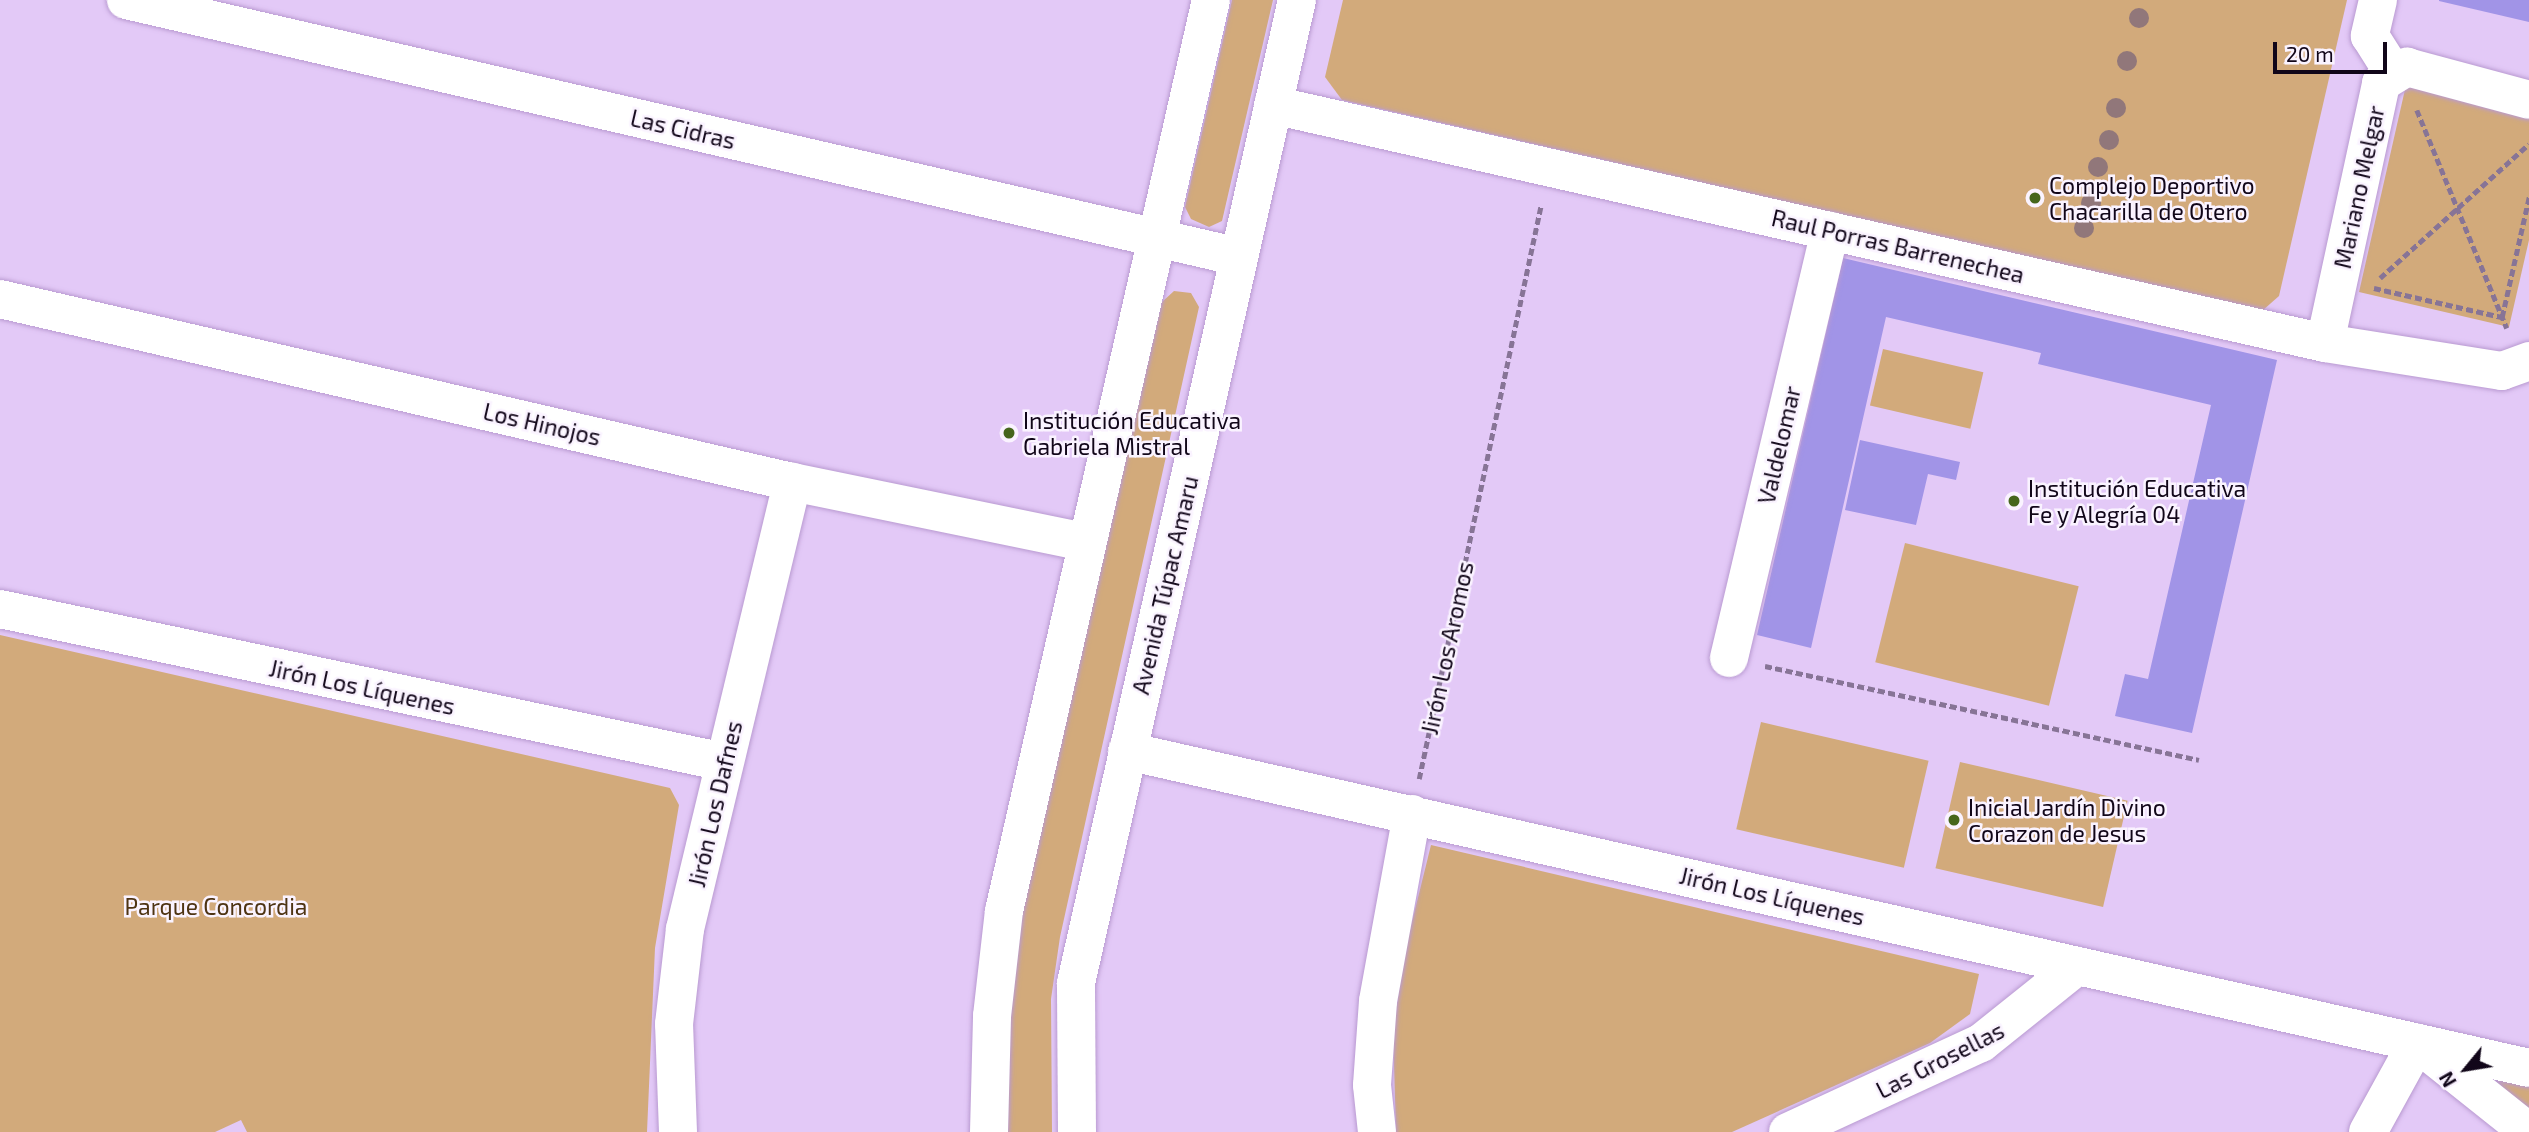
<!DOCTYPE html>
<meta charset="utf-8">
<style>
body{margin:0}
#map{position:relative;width:2529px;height:1132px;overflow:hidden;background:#e3c9f7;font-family:"Exo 2",sans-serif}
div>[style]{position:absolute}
.green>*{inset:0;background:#d2aa7b;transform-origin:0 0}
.building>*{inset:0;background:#a194e7}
.path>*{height:4.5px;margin-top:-2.25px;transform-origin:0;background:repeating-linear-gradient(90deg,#877496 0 7px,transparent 0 10.5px)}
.roads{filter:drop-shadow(0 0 2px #b99ad1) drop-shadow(0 0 2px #b99ad1)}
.minor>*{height:38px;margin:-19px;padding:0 19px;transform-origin:19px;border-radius:19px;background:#fff}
.major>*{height:38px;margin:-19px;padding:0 19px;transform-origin:19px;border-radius:19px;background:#fff}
.trees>*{width:20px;height:20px;margin:-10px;border-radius:50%;background:#91777a}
.dots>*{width:19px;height:19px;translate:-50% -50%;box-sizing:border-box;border:4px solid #faf3ff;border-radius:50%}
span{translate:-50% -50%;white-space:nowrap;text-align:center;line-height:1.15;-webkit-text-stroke:5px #faf3ff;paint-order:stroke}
.street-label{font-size:23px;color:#110619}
.poi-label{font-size:23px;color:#110619}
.left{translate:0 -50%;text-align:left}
.park-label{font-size:23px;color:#4e3413}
.north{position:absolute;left:2431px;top:1034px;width:70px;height:70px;-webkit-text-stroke:5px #faf3ff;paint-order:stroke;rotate:240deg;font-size:19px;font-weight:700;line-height:28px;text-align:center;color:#110619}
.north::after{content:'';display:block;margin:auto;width:24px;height:32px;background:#110619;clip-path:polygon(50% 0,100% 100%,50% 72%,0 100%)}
.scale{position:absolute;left:2273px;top:42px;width:114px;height:32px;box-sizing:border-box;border:4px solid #110619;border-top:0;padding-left:9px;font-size:21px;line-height:24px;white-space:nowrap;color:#110619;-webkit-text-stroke:5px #faf3ff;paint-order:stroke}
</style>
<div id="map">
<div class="green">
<div style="clip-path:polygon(1232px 0,1273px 0,1222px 221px,1209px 227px,1191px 219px,1185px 207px)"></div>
<div style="clip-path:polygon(1343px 0,2347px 0,2279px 296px,2262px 311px,1342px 100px,1325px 77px)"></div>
<div style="clip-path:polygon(2406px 85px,2529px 114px,2529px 240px,2509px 327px,2359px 292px)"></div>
<div style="clip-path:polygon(1174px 291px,1191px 293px,1199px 307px,1060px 937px,1051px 999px,1052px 1132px,1005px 1132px,1006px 1044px,1023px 909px,1162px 302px)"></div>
<div style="left:1883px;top:349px;width:103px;height:58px;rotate:13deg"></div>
<div style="left:1905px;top:543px;width:179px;height:123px;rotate:14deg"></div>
<div style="clip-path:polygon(0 635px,670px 788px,679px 805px,655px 948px,647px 1132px,247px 1132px,241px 1120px,215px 1132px,0 1132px)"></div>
<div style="left:1761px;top:722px;width:172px;height:110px;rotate:13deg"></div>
<div style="left:1960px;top:762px;width:172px;height:109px;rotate:13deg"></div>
<div style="clip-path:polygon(1431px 845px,1979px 974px,1970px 1014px,1930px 1043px,1732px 1132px,1396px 1132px,1393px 1032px,1405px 950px)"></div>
<div style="clip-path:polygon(2464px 1065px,2529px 1084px,2529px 1113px)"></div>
</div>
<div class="building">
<div style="clip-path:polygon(2439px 0,2529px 0,2529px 22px,2439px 1px)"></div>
<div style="clip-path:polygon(1843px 258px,2277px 360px,2192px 733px,2115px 716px,2125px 674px,2148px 679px,2211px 405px,2038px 364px,2041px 353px,1886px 317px,1811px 648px,1757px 635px)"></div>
<div style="clip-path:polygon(1860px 440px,1960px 462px,1956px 480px,1928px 474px,1916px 525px,1845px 510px)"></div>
</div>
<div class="path">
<div style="left:2417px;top:110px;width:236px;rotate:67.6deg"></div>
<div style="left:2380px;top:278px;width:200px;rotate:-42deg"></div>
<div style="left:2374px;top:288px;width:131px;rotate:12.8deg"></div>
<div style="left:2502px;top:317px;width:123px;rotate:-77.3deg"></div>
<div style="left:1765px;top:666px;width:444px;rotate:12.2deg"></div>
<div style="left:1419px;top:779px;width:587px;rotate:-78deg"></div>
</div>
<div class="roads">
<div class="minor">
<div style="left:126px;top:0;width:1142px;rotate:13deg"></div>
<div style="left:2378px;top:0;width:37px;rotate:103deg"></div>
<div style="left:2370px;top:36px;width:41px;rotate:57.8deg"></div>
<div style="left:1273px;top:105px;width:1079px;rotate:12.75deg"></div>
<div style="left:2325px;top:343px;width:179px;rotate:9deg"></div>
<div style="left:2502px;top:371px;width:29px;rotate:-20deg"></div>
<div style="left:0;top:299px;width:813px;rotate:13.01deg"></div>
<div style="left:792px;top:482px;width:299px;rotate:11.6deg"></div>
<div style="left:2325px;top:343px;width:266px;rotate:-77.8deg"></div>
<div style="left:2381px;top:83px;width:31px;rotate:-32deg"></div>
<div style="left:2407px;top:67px;width:126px;rotate:15.1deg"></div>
<div style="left:0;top:609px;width:740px;rotate:11.93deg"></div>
<div style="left:1729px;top:658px;width:439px;rotate:-76.7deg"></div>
<div style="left:1127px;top:751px;width:1437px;rotate:12.74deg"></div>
<div style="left:678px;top:1132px;width:108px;rotate:-92.1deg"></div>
<div style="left:674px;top:1024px;width:96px;rotate:-83.4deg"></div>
<div style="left:685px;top:929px;width:460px;rotate:-76.5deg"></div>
<div style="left:1377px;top:1132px;width:47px;rotate:-96.1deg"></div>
<div style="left:1372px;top:1085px;width:84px;rotate:-85.9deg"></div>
<div style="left:1378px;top:1001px;width:190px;rotate:-79.7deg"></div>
<div style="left:1788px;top:1132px;width:213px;rotate:-24.8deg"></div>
<div style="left:1981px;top:1043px;width:123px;rotate:-38.7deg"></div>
<div style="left:2368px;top:1132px;width:102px;rotate:-61.2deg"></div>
<div style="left:2417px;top:1043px;width:143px;rotate:38.5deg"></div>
</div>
<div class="major">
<div style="left:989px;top:1132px;width:116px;rotate:-88.5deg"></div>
<div style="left:992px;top:1016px;width:106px;rotate:-83.5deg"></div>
<div style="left:1004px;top:911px;width:934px;rotate:-77.2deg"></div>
<div style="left:1077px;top:1132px;width:149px;rotate:-90.4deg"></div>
<div style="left:1076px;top:983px;width:1008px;rotate:-77.33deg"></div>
</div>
</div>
<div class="trees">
<div style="left:2139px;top:18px"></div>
<div style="left:2127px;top:61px"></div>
<div style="left:2116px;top:108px"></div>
<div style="left:2109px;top:140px"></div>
<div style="left:2098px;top:167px"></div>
<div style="left:2091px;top:203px"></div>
<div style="left:2084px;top:228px"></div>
</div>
<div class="dots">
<div style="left:2035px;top:198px;background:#46661c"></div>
<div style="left:1009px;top:433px;background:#46661c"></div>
<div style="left:2014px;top:501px;background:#46661c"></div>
<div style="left:1954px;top:820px;background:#46661c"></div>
</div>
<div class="street-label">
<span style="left:683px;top:129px;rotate:13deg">Las Cidras</span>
<span style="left:2359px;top:187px;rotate:-78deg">Mariano Melgar</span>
<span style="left:1898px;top:246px;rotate:13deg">Raul Porras Barrenechea</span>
<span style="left:542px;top:424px;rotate:13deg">Los Hinojos</span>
<span style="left:1779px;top:445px;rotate:-77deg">Valdelomar</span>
<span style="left:1165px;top:585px;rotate:-77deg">Avenida Túpac Amaru</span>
<span style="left:1447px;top:648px;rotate:-78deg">Jirón Los Aromos</span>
<span style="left:362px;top:687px;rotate:12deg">Jirón Los Líquenes</span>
<span style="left:715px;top:804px;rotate:-77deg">Jirón Los Dafnes</span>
<span style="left:1772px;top:896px;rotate:13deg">Jirón Los Líquenes</span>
<span style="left:1940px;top:1060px;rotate:-27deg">Las Grosellas</span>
</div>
<div class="poi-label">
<span class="left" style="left:2049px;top:198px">Complejo Deportivo<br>Chacarilla de Otero</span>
<span class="left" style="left:1023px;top:433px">Institución Educativa<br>Gabriela Mistral</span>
<span class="left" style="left:2028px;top:501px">Institución Educativa<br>Fe y Alegría 04</span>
<span class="left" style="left:1968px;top:820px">Inicial Jardín Divino<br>Corazon de Jesus</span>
</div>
<div class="park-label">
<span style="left:216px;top:906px">Parque Concordia</span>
</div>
<div class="north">N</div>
<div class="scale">20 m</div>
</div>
